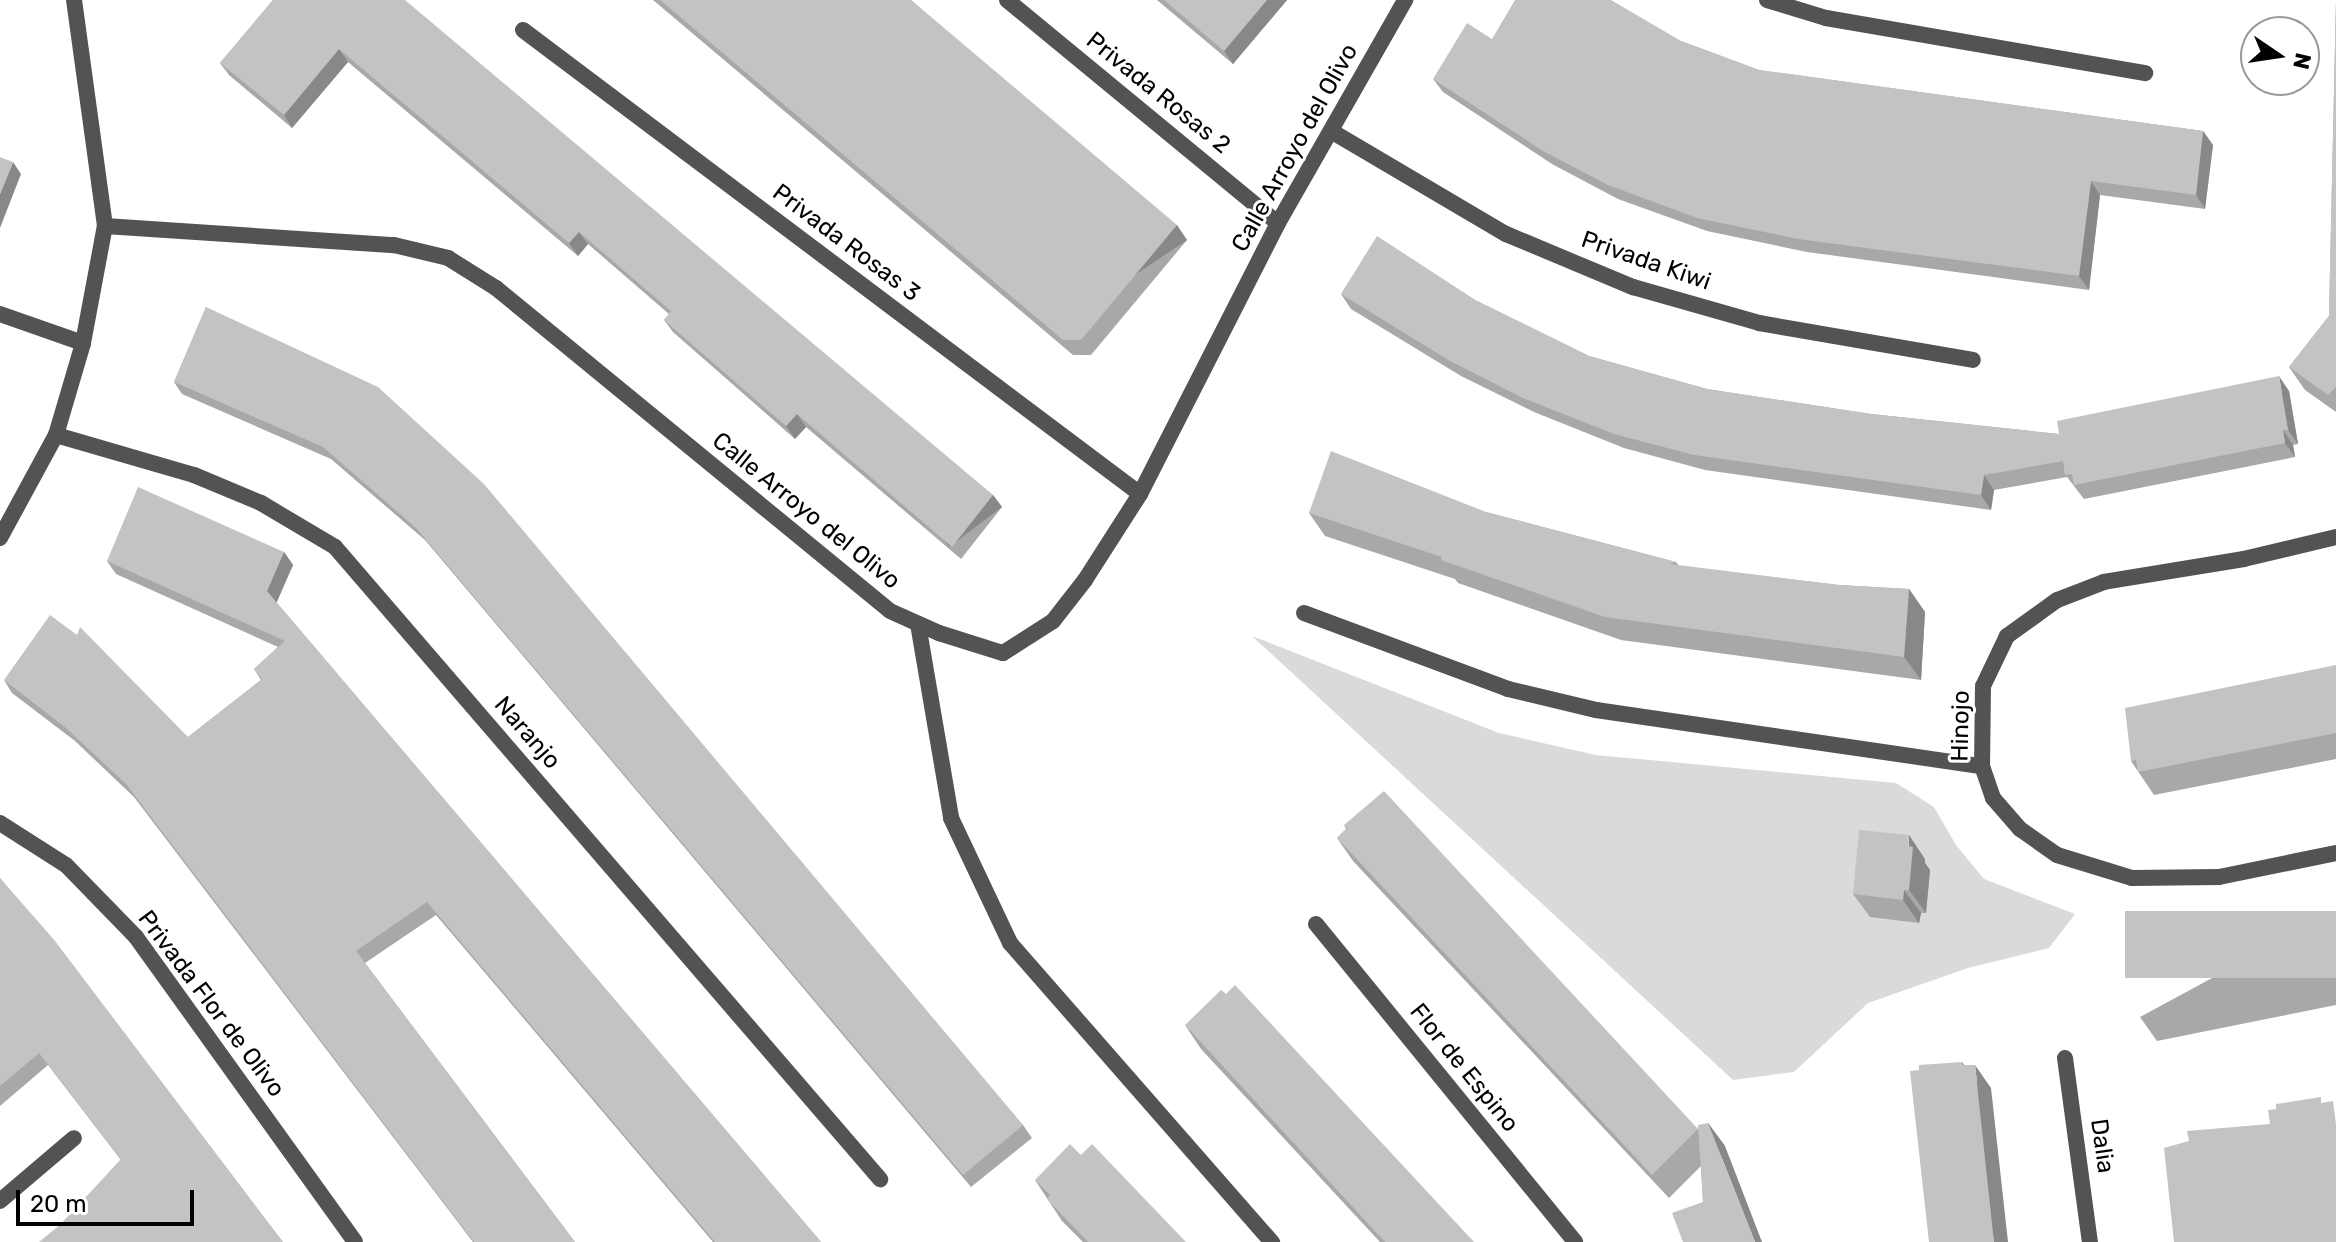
<!DOCTYPE html>
<style>
body{margin:0}
#map{position:relative;width:2336px;height:1242px;overflow:hidden;background:#fff;font-family:Rubik,sans-serif}
div>[style]{position:absolute}
.green>*{inset:0;background:#dadada}
.minor>*{height:16px;margin:-8px;padding:0 8px;transform-origin:8px;border-radius:8px;background:#535353}
.tertiary>*{height:16px;margin:-8px;padding:0 8px;transform-origin:8px;border-radius:8px;background:#535353}
.wall>*{inset:0;background:#a8a8a8}
.shaded-wall>*{inset:0;background:#888;transform-origin:0 0}
.building>*{inset:0;background:#c3c3c3;transform-origin:0 0}
span{translate:-50% -50%;white-space:nowrap;text-align:center;line-height:1.15;-webkit-text-stroke:6px #fff;paint-order:stroke}
.street-label{font-size:24px;color:#000}
.north{position:absolute;left:2240px;top:16px;width:80px;height:80px;box-sizing:border-box;background:#fff;border:2px solid #999;border-radius:50%;rotate:103deg;font-size:22px;font-weight:700;line-height:32px;text-align:center;color:#000}
.north::after{content:'';display:block;margin:auto;width:28px;height:36px;background:#000;clip-path:polygon(50% 0,100% 100%,50% 72%,0 100%)}
.scale{position:absolute;left:16px;top:1190px;width:178px;height:36px;box-sizing:border-box;border:4px solid #000;border-top:0;padding-left:10px;font-size:24px;line-height:28px;white-space:nowrap;color:#000;-webkit-text-stroke:6px #fff;paint-order:stroke}
</style>
<div id="map">
<div class="green">
<div style="clip-path:polygon(1252px 636px,1499px 733px,1596px 755px,1896px 783px,1934px 807px,1956px 845px,1984px 879px,2075px 914px,2049px 948px,1968px 968px,1868px 1003px,1794px 1072px,1733px 1080px)"></div>
</div>
<div class="minor">
<div style="left:1007px;top:0;width:351px;rotate:39.5deg"></div>
<div style="left:1767px;top:0;width:62px;rotate:17deg"></div>
<div style="left:1826px;top:18px;width:324px;rotate:9.8deg"></div>
<div style="left:523px;top:30px;width:772px;rotate:36.94deg"></div>
<div style="left:1331px;top:131px;width:203px;rotate:30.5deg"></div>
<div style="left:1506px;top:234px;width:138px;rotate:22.7deg"></div>
<div style="left:1633px;top:287px;width:131px;rotate:15.9deg"></div>
<div style="left:1759px;top:323px;width:217px;rotate:9.8deg"></div>
<div style="left:0;top:314px;width:88px;rotate:19.3deg"></div>
<div style="left:56px;top:435px;width:144px;rotate:16.2deg"></div>
<div style="left:194px;top:475px;width:73px;rotate:22.7deg"></div>
<div style="left:261px;top:503px;width:86px;rotate:30.7deg"></div>
<div style="left:335px;top:547px;width:835px;rotate:49.23deg"></div>
<div style="left:2336px;top:537px;width:95px;rotate:166.6deg"></div>
<div style="left:2244px;top:559px;width:142px;rotate:170.7deg"></div>
<div style="left:2104px;top:582px;width:50px;rotate:159deg"></div>
<div style="left:2057px;top:600px;width:62px;rotate:144.2deg"></div>
<div style="left:2007px;top:636px;width:55px;rotate:115.6deg"></div>
<div style="left:1983px;top:686px;width:80px;rotate:90.7deg"></div>
<div style="left:1982px;top:766px;width:34px;rotate:71deg"></div>
<div style="left:1993px;top:798px;width:41px;rotate:48.9deg"></div>
<div style="left:2020px;top:829px;width:45px;rotate:35.1deg"></div>
<div style="left:2057px;top:855px;width:78px;rotate:17deg"></div>
<div style="left:2132px;top:878px;width:87px;rotate:-0.7deg"></div>
<div style="left:2219px;top:877px;width:119px;rotate:-11.6deg"></div>
<div style="left:1304px;top:613px;width:218px;rotate:20.4deg"></div>
<div style="left:1508px;top:689px;width:90px;rotate:13.4deg"></div>
<div style="left:1596px;top:710px;width:390px;rotate:8.3deg"></div>
<div style="left:918px;top:624px;width:197px;rotate:80.3deg"></div>
<div style="left:951px;top:818px;width:138px;rotate:64.7deg"></div>
<div style="left:1010px;top:943px;width:398px;rotate:48.8deg"></div>
<div style="left:0;top:823px;width:78px;rotate:32.5deg"></div>
<div style="left:66px;top:865px;width:100px;rotate:45.8deg"></div>
<div style="left:136px;top:937px;width:375px;rotate:54.3deg"></div>
<div style="left:1316px;top:924px;width:410px;rotate:50.8deg"></div>
<div style="left:2065px;top:1058px;width:186px;rotate:82.3deg"></div>
<div style="left:0;top:1201px;width:97px;rotate:-40.4deg"></div>
</div>
<div class="tertiary">
<div style="left:105px;top:226px;width:290px;rotate:3.8deg"></div>
<div style="left:394px;top:245px;width:56px;rotate:13.5deg"></div>
<div style="left:448px;top:258px;width:57px;rotate:32deg"></div>
<div style="left:496px;top:288px;width:509px;rotate:39.34deg"></div>
<div style="left:890px;top:611px;width:54px;rotate:24.2deg"></div>
<div style="left:939px;top:633px;width:67px;rotate:17.4deg"></div>
<div style="left:1003px;top:653px;width:59px;rotate:-32.6deg"></div>
<div style="left:1053px;top:621px;width:52px;rotate:-52deg"></div>
<div style="left:1085px;top:580px;width:102px;rotate:-57.4deg"></div>
<div style="left:1140px;top:494px;width:304px;rotate:-63deg"></div>
<div style="left:1278px;top:223px;width:257px;rotate:-60.3deg"></div>
<div style="left:0;top:538px;width:117px;rotate:-61.5deg"></div>
<div style="left:56px;top:435px;width:96px;rotate:-73.6deg"></div>
<div style="left:83px;top:343px;width:119px;rotate:-79.4deg"></div>
<div style="left:105px;top:226px;width:228px;rotate:-97.8deg"></div>
</div>
<div class="wall">
<div style="clip-path:polygon(273px 0,993px 495px,1002px 507px,961px 559px,806px 427px,795px 439px,673px 332px,664px 320px,669px 314px,588px 244px,578px 256px,348px 62px,292px 128px,229px 75px,220px 63px)"></div>
<div style="clip-path:polygon(653px 0,911px 0,1187px 240px,1091px 355px,1073px 355px)"></div>
<div style="clip-path:polygon(1157px 0,1287px 0,1233px 64px)"></div>
<div style="clip-path:polygon(2336px 0,2336px 412px,2305px 390px,2289px 367px,2329px 316px)"></div>
<div style="clip-path:polygon(1492px 39px,1681px 41px,1759px 70px,2203px 131px,2213px 145px,2205px 209px,2100px 195px,2089px 290px,1807px 252px,1707px 231px,1618px 199px,1552px 164px,1443px 92px,1433px 79px)"></div>
<div style="clip-path:polygon(1341px 294px,1477px 301px,1589px 356px,1707px 389px,1871px 414px,2059px 434px,2289px 391px,2298px 444px,2293px 445px,2295px 457px,2084px 499px,2067px 477px,1994px 490px,1991px 510px,1705px 470px,1624px 448px,1534px 412px,1461px 376px,1351px 309px)"></div>
<div style="clip-path:polygon(206px 307px,1023px 1125px,1032px 1138px,971px 1187px,425px 540px,331px 459px,182px 394px,174px 382px)"></div>
<div style="clip-path:polygon(1486px 512px,1676px 562px,1679px 566px,1839px 585px,1909px 589px,1925px 612px,1921px 680px,1621px 640px,1458px 583px,1455px 579px,1325px 536px,1309px 513px)"></div>
<div style="clip-path:polygon(284px 552px,293px 565px,276px 602px,821px 1242px,713px 1242px,436px 915px,365px 963px,575px 1242px,473px 1242px,134px 797px,75px 741px,12px 693px,4px 680px,188px 737px,261px 680px,254px 669px,278px 647px,116px 574px,107px 561px)"></div>
<div style="clip-path:polygon(2336px 665px,2336px 759px,2154px 795px,2131px 761px)"></div>
<div style="clip-path:polygon(1344px 825px,1699px 1130px,1708px 1123px,1725px 1146px,1703px 1202px,1701px 1166px,1669px 1198px,1353px 861px,1337px 838px,1346px 829px)"></div>
<div style="clip-path:polygon(1925px 859px,1925px 863px,1930px 870px,1926px 913px,1921px 913px,1919px 923px,1870px 917px,1853px 894px)"></div>
<div style="clip-path:polygon(0 878px,283px 1242px,61px 1224px,121px 1160px,48px 1065px,0 1106px)"></div>
<div style="clip-path:polygon(2336px 911px,2336px 1005px,2157px 1041px,2140px 1017px)"></div>
<div style="clip-path:polygon(1185px 1025px,1474px 1242px,1380px 1242px,1201px 1049px)"></div>
<div style="clip-path:polygon(1035px 1180px,1186px 1242px,1083px 1242px,1062px 1221px)"></div>
</div>
<div class="shaded-wall">
<div style="clip-path:polygon(1267px 0,1287px 0,1233px 64px,1224px 51px)"></div>
<div style="clip-path:polygon(339px 49px,348px 62px,292px 128px,284px 115px)"></div>
<div style="clip-path:polygon(2203px 131px,2213px 145px,2205px 209px,2196px 195px)"></div>
<div style="clip-path:polygon(13px 162px,21px 174px,0 228px,0 194px)"></div>
<div style="clip-path:polygon(2091px 181px,2100px 195px,2089px 290px,2079px 276px)"></div>
<div style="left:1177px;top:225px;width:18px;height:150px;rotate:56deg"></div>
<div style="clip-path:polygon(579px 232px,588px 244px,578px 256px,569px 243px)"></div>
<div style="clip-path:polygon(2279px 376px,2289px 391px,2298px 444px,2288px 430px)"></div>
<div style="clip-path:polygon(797px 414px,806px 427px,795px 439px,786px 426px)"></div>
<div style="clip-path:polygon(2283px 430px,2293px 445px,2295px 457px,2285px 443px)"></div>
<div style="clip-path:polygon(1984px 475px,1994px 490px,1991px 510px,1981px 495px)"></div>
<div style="left:993px;top:495px;width:15px;height:66px;rotate:53deg"></div>
<div style="clip-path:polygon(284px 552px,293px 565px,276px 604px,267px 591px)"></div>
<div style="clip-path:polygon(1909px 589px,1925px 612px,1921px 680px,1904px 657px)"></div>
<div style="clip-path:polygon(1909px 835px,1925px 859px,1925px 863px,1930px 870px,1926px 913px,1909px 890px)"></div>
<div style="clip-path:polygon(1904px 890px,1921px 913px,1919px 923px,1903px 900px)"></div>
<div style="clip-path:polygon(1962px 1062px,1977px 1082px,1975px 1065px,1991px 1088px,2008px 1242px,1994px 1242px)"></div>
<div style="clip-path:polygon(1708px 1123px,1725px 1146px,1762px 1242px,1755px 1242px)"></div>
</div>
<div class="building">
<div style="clip-path:polygon(273px 0,405px 0,993px 495px,952px 547px,797px 414px,786px 426px,664px 320px,671px 311px,579px 232px,569px 243px,339px 49px,284px 115px,220px 63px)"></div>
<div style="clip-path:polygon(660px 0,911px 0,1177px 225px,1081px 340px,1063px 340px)"></div>
<div style="clip-path:polygon(1164px 0,1267px 0,1224px 51px)"></div>
<div style="clip-path:polygon(1515px 0,1611px 0,1681px 41px,1759px 70px,2203px 131px,2196px 195px,2091px 181px,2079px 276px,1798px 239px,1697px 218px,1608px 185px,1543px 151px,1433px 79px,1467px 23px,1492px 39px)"></div>
<div style="clip-path:polygon(2336px 0,2336px 387px,2328px 395px,2289px 367px,2329px 316px)"></div>
<div style="clip-path:polygon(0 157px,13px 162px,0 194px)"></div>
<div style="clip-path:polygon(1377px 236px,1477px 301px,1589px 356px,1707px 389px,1871px 414px,2059px 434px,2057px 421px,2279px 376px,2288px 430px,2283px 430px,2285px 443px,2074px 485px,2072px 474px,2065px 475px,2063px 461px,1984px 475px,1981px 495px,1694px 455px,1614px 434px,1523px 398px,1450px 361px,1341px 294px)"></div>
<div style="clip-path:polygon(206px 307px,378px 387px,484px 484px,1023px 1125px,963px 1175px,416px 528px,323px 447px,174px 382px)"></div>
<div style="clip-path:polygon(1331px 451px,1486px 512px,1676px 562px,1670px 564px,1839px 585px,1909px 589px,1904px 657px,1605px 617px,1441px 560px,1442px 557px,1309px 513px)"></div>
<div style="clip-path:polygon(138px 487px,284px 552px,267px 591px,821px 1242px,715px 1242px,427px 902px,356px 951px,575px 1242px,474px 1242px,126px 784px,66px 728px,4px 680px,50px 615px,77px 635px,80px 627px,188px 737px,262px 679px,254px 669px,285px 641px,107px 561px)"></div>
<div style="clip-path:polygon(2336px 665px,2336px 733px,2138px 772px,2136px 760px,2131px 761px,2125px 708px)"></div>
<div style="clip-path:polygon(1384px 791px,1698px 1129px,1652px 1175px,1337px 838px,1347px 828px,1344px 825px)"></div>
<div style="clip-path:polygon(1859px 830px,1909px 835px,1908px 846px,1913px 847px,1909px 890px,1904px 890px,1903px 900px,1853px 894px)"></div>
<div style="clip-path:polygon(0 878px,55px 941px,283px 1242px,39px 1242px,61px 1224px,121px 1159px,39px 1053px,0 1086px)"></div>
<div style="left:2336px;top:911px;width:67px;height:211px;rotate:90deg"></div>
<div style="clip-path:polygon(1235px 985px,1474px 1242px,1385px 1242px,1185px 1025px,1221px 990px,1226px 994px)"></div>
<div style="clip-path:polygon(1962px 1062px,1962px 1065px,1975px 1065px,1994px 1242px,1929px 1242px,1910px 1071px,1919px 1070px,1919px 1065px)"></div>
<div style="clip-path:polygon(2321px 1097px,2321px 1103px,2333px 1101px,2336px 1124px,2336px 1242px,2174px 1242px,2164px 1148px,2189px 1141px,2187px 1131px,2270px 1124px,2268px 1110px,2276px 1109px,2276px 1104px)"></div>
<div style="clip-path:polygon(1708px 1123px,1755px 1242px,1683px 1242px,1672px 1213px,1703px 1202px,1698px 1125px)"></div>
<div style="clip-path:polygon(1070px 1144px,1081px 1155px,1092px 1144px,1186px 1242px,1088px 1242px,1047px 1199px,1050px 1195px,1035px 1180px)"></div>
</div>
<div class="street-label">
<span style="left:1158px;top:93px;rotate:39deg">Privada Rosas 2</span>
<span style="left:1295px;top:148px;rotate:-61deg">Calle Arroyo del Olivo</span>
<span style="left:846px;top:243px;rotate:37deg">Privada Rosas 3</span>
<span style="left:1646px;top:261px;rotate:19deg">Privada Kiwi</span>
<span style="left:806px;top:511px;rotate:39deg">Calle Arroyo del Olivo</span>
<span style="left:1961px;top:726px;rotate:-89deg">Hinojo</span>
<span style="left:527px;top:733px;rotate:49deg">Naranjo</span>
<span style="left:211px;top:1004px;rotate:53deg">Privada Flor de Olivo</span>
<span style="left:1464px;top:1068px;rotate:51deg">Flor de Espino</span>
<span style="left:2102px;top:1146px;rotate:82deg">Dalia</span>
</div>
<div class="north">N</div>
<div class="scale">20 m</div>
</div>
